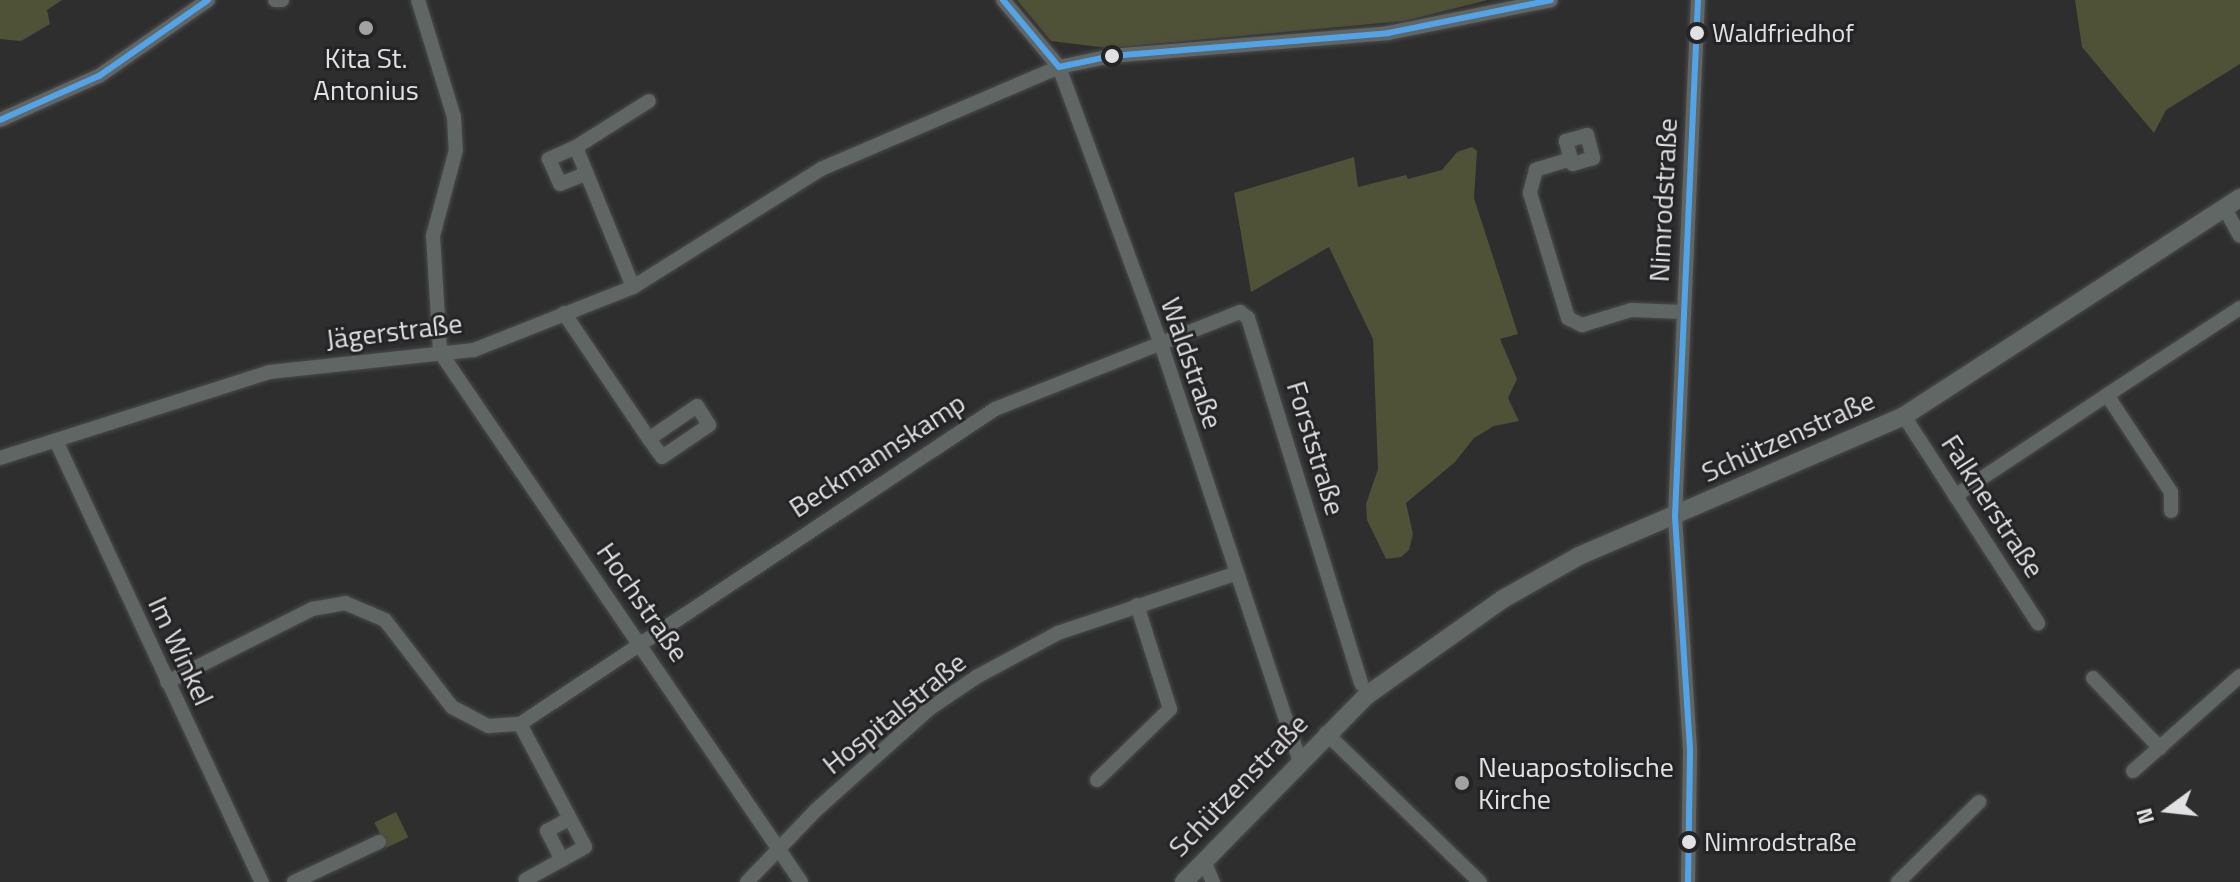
<!DOCTYPE html>
<meta charset="utf-8">
<style>
body{margin:0}
#map{position:relative;width:2240px;height:882px;overflow:hidden;background:#2e2e2f;font-family:"Titillium Web",sans-serif}
div>[style]{position:absolute}
.green>*{inset:0;background:#4f5237;transform-origin:0 0}
.roads{filter:drop-shadow(0 0 2px #4b4a4c) drop-shadow(0 0 2px #4b4a4c)}
.minor>*{height:14px;margin:-7px;padding:0 7px;transform-origin:7px;border-radius:7px;background:#5f6663}
.major>*{height:18px;margin:-9px;padding:0 9px;transform-origin:9px;border-radius:9px;background:#606764}
.bus-1>*{height:6px;margin:-3px;padding:0 3px;transform-origin:3px;border-radius:3px;background:#53a3e8}
.dots>*{width:22px;height:22px;translate:-50% -50%;box-sizing:border-box;border:4px solid #242326;border-radius:50%}
span{translate:-50% -50%;white-space:nowrap;text-align:center;line-height:1.15;-webkit-text-stroke:6px #242326;paint-order:stroke}
.bus-label{font-size:26px;color:#e1e0e2}
.left{translate:0 -50%;text-align:left}
.poi-label{font-size:28px;color:#e1e0e2}
.street-label{font-size:28px;color:#e1e0e2}
.north{position:absolute;left:2128px;top:770px;width:80px;height:80px;-webkit-text-stroke:6px #242326;paint-order:stroke;rotate:255deg;font-size:22px;font-weight:700;line-height:32px;text-align:center;color:#e1e0e2}
.north::after{content:'';display:block;margin:auto;width:28px;height:36px;background:#e1e0e2;clip-path:polygon(50% 0,100% 100%,50% 72%,0 100%)}
</style>
<div id="map">
<div class="green">
<div style="clip-path:polygon(0 0,62px 0,47px 10px,50px 24px,21px 41px,0 39px)"></div>
<div style="clip-path:polygon(1017px 0,1488px 0,1404px 21px,1108px 48px,1051px 41px)"></div>
<div style="clip-path:polygon(2075px 0,2240px 0,2240px 64px,2166px 110px,2154px 133px,2082px 47px)"></div>
<div style="clip-path:polygon(1472px 147px,1477px 151px,1474px 198px,1518px 334px,1500px 339px,1517px 379px,1508px 398px,1519px 421px,1494px 426px,1474px 438px,1455px 462px,1406px 503px,1413px 534px,1409px 550px,1401px 557px,1386px 559px,1367px 520px,1366px 504px,1378px 469px,1373px 339px,1329px 247px,1251px 292px,1234px 193px,1354px 157px,1358px 187px,1406px 175px,1408px 179px,1442px 170px,1457px 152px)"></div>
<div style="left:396px;top:812px;width:28px;height:24px;rotate:64deg"></div>
</div>
<div class="roads">
<div class="minor">
<div style="left:275px;top:0;width:7px"></div>
<div style="left:418px;top:0;width:122px;rotate:72.9deg"></div>
<div style="left:454px;top:117px;width:33px;rotate:87deg"></div>
<div style="left:456px;top:150px;width:89px;rotate:105deg"></div>
<div style="left:433px;top:236px;width:116px;rotate:86.5deg"></div>
<div style="left:440px;top:352px;width:641px;rotate:55.74deg"></div>
<div style="left:1003px;top:0;width:87px;rotate:50.1deg"></div>
<div style="left:1059px;top:67px;width:295px;rotate:69.8deg"></div>
<div style="left:1161px;top:344px;width:438px;rotate:71.6deg"></div>
<div style="left:0;top:120px;width:108px;rotate:-24deg"></div>
<div style="left:99px;top:76px;width:133px;rotate:-34.9deg"></div>
<div style="left:576px;top:147px;width:30px;rotate:156deg"></div>
<div style="left:549px;top:159px;width:27px;rotate:66deg"></div>
<div style="left:560px;top:184px;width:27px;rotate:-22deg"></div>
<div style="left:1571px;top:159px;width:19px;rotate:-106deg"></div>
<div style="left:1566px;top:141px;width:22px;rotate:-16deg"></div>
<div style="left:1587px;top:135px;width:24px;rotate:75deg"></div>
<div style="left:1593px;top:158px;width:21px;rotate:163deg"></div>
<div style="left:1573px;top:164px;width:5px;rotate:-112deg"></div>
<div style="left:1571px;top:159px;width:37px;rotate:163deg"></div>
<div style="left:1536px;top:170px;width:24px;rotate:105deg"></div>
<div style="left:1530px;top:193px;width:131px;rotate:73.1deg"></div>
<div style="left:1568px;top:318px;width:16px;rotate:27deg"></div>
<div style="left:1582px;top:325px;width:51px;rotate:-17deg"></div>
<div style="left:1631px;top:310px;width:53px;rotate:2.2deg"></div>
<div style="left:2224px;top:207px;width:33px;rotate:61deg"></div>
<div style="left:633px;top:287px;width:151px;rotate:-112.2deg"></div>
<div style="left:576px;top:147px;width:86px;rotate:-32.2deg"></div>
<div style="left:564px;top:313px;width:152px;rotate:56deg"></div>
<div style="left:649px;top:439px;width:22px;rotate:54deg"></div>
<div style="left:662px;top:457px;width:57px;rotate:-34.2deg"></div>
<div style="left:709px;top:425px;width:22px;rotate:-122deg"></div>
<div style="left:697px;top:406px;width:58px;rotate:145.5deg"></div>
<div style="left:2107px;top:395px;width:159px;rotate:-33.2deg"></div>
<div style="left:1904px;top:416px;width:247px;rotate:57.1deg"></div>
<div style="left:56px;top:441px;width:487px;rotate:65deg"></div>
<div style="left:0;top:458px;width:283px;rotate:-17.7deg"></div>
<div style="left:270px;top:372px;width:205px;rotate:-6.2deg"></div>
<div style="left:474px;top:350px;width:171px;rotate:-21.6deg"></div>
<div style="left:633px;top:287px;width:222px;rotate:-32.1deg"></div>
<div style="left:821px;top:169px;width:259px;rotate:-23.2deg"></div>
<div style="left:1059px;top:67px;width:53px;rotate:-11.9deg"></div>
<div style="left:1111px;top:56px;width:278px;rotate:-4.7deg"></div>
<div style="left:1388px;top:33px;width:166px;rotate:-11.4deg"></div>
<div style="left:1955px;top:496px;width:182px;rotate:-33.6deg"></div>
<div style="left:2107px;top:395px;width:116px;rotate:56.6deg"></div>
<div style="left:2171px;top:492px;width:19px;rotate:90deg"></div>
<div style="left:2093px;top:678px;width:97px;rotate:46.3deg"></div>
<div style="left:167px;top:682px;width:162px;rotate:-26.7deg"></div>
<div style="left:312px;top:609px;width:34px;rotate:-10deg"></div>
<div style="left:345px;top:603px;width:43px;rotate:23deg"></div>
<div style="left:385px;top:620px;width:110px;rotate:52.4deg"></div>
<div style="left:452px;top:707px;width:41px;rotate:27.8deg"></div>
<div style="left:488px;top:726px;width:32px;rotate:-4deg"></div>
<div style="left:520px;top:724px;width:570px;rotate:-33.55deg"></div>
<div style="left:995px;top:409px;width:264px;rotate:-21.6deg"></div>
<div style="left:1240px;top:312px;width:10px;rotate:37deg"></div>
<div style="left:1248px;top:318px;width:383px;rotate:72.8deg"></div>
<div style="left:520px;top:724px;width:139px;rotate:62.1deg"></div>
<div style="left:585px;top:847px;width:68px;rotate:151.2deg"></div>
<div style="left:1326px;top:733px;width:214px;rotate:44.1deg"></div>
<div style="left:2133px;top:771px;width:143px;rotate:-41.6deg"></div>
<div style="left:1097px;top:780px;width:102px;rotate:-44.2deg"></div>
<div style="left:1170px;top:709px;width:109px;rotate:-107.6deg"></div>
<div style="left:562px;top:860px;width:33px;rotate:-117deg"></div>
<div style="left:547px;top:831px;width:23px;rotate:-29deg"></div>
<div style="left:1204px;top:861px;width:23px;rotate:67deg"></div>
<div style="left:294px;top:882px;width:94px;rotate:-25.2deg"></div>
<div style="left:747px;top:882px;width:100px;rotate:-46.2deg"></div>
<div style="left:816px;top:810px;width:152px;rotate:-41.8deg"></div>
<div style="left:929px;top:709px;width:59px;rotate:-34deg"></div>
<div style="left:978px;top:676px;width:91px;rotate:-28.3deg"></div>
<div style="left:1058px;top:633px;width:186px;rotate:-18.5deg"></div>
<div style="left:1688px;top:882px;width:133px;rotate:-89.1deg"></div>
<div style="left:1690px;top:749px;width:233px;rotate:-93.7deg"></div>
<div style="left:1675px;top:516px;width:517px;rotate:-87.45deg"></div>
<div style="left:1898px;top:882px;width:114px;rotate:-44.6deg"></div>
</div>
<div class="major">
<div style="left:1184px;top:882px;width:260px;rotate:-45.6deg"></div>
<div style="left:1366px;top:696px;width:168px;rotate:-35.3deg"></div>
<div style="left:1503px;top:599px;width:87px;rotate:-29.5deg"></div>
<div style="left:1579px;top:556px;width:354px;rotate:-23.3deg"></div>
<div style="left:1904px;top:416px;width:401px;rotate:-33deg"></div>
</div>
</div>
<div class="bus-1">
<div style="left:1003px;top:0;width:87px;rotate:50.1deg"></div>
<div style="left:1059px;top:67px;width:53px;rotate:-11.9deg"></div>
<div style="left:1111px;top:56px;width:278px;rotate:-4.7deg"></div>
<div style="left:1388px;top:33px;width:166px;rotate:-11.4deg"></div>
<div style="left:0;top:120px;width:108px;rotate:-24deg"></div>
<div style="left:99px;top:76px;width:133px;rotate:-34.9deg"></div>
<div style="left:1688px;top:882px;width:133px;rotate:-89.1deg"></div>
<div style="left:1690px;top:749px;width:233px;rotate:-93.7deg"></div>
<div style="left:1675px;top:516px;width:517px;rotate:-87.45deg"></div>
</div>
<div class="dots">
<div style="left:366px;top:28px;background:#a2a2a3"></div>
<div style="left:1697px;top:33px;background:#e1e0e2"></div>
<div style="left:1112px;top:56px;background:#e1e0e2"></div>
<div style="left:1462px;top:783px;background:#a2a2a3"></div>
<div style="left:1689px;top:842px;background:#e1e0e2"></div>
</div>
<div class="bus-label">
<span class="left" style="left:1712px;top:33px">Waldfriedhof</span>
<span class="left" style="left:1704px;top:842px">Nimrodstraße</span>
</div>
<div class="poi-label">
<span style="left:366px;top:74px">Kita St.<br>Antonius</span>
<span class="left" style="left:1478px;top:783px">Neuapostolische<br>Kirche</span>
</div>
<div class="street-label">
<span style="left:1663px;top:200px;rotate:-87deg">Nimrodstraße</span>
<span style="left:394px;top:331px;rotate:-7deg">Jägerstraße</span>
<span style="left:1192px;top:363px;rotate:71deg">Waldstraße</span>
<span style="left:1788px;top:436px;rotate:-24deg">Schützenstraße</span>
<span style="left:1316px;top:448px;rotate:73deg">Forststraße</span>
<span style="left:877px;top:455px;rotate:-33deg">Beckmannskamp</span>
<span style="left:1993px;top:506px;rotate:57deg">Falknerstraße</span>
<span style="left:643px;top:602px;rotate:55deg">Hochstraße</span>
<span style="left:181px;top:651px;rotate:65deg">Im Winkel</span>
<span style="left:894px;top:713px;rotate:-39deg">Hospitalstraße</span>
<span style="left:1238px;top:785px;rotate:-46deg">Schützenstraße</span>
</div>
<div class="north">N</div>
</div>
